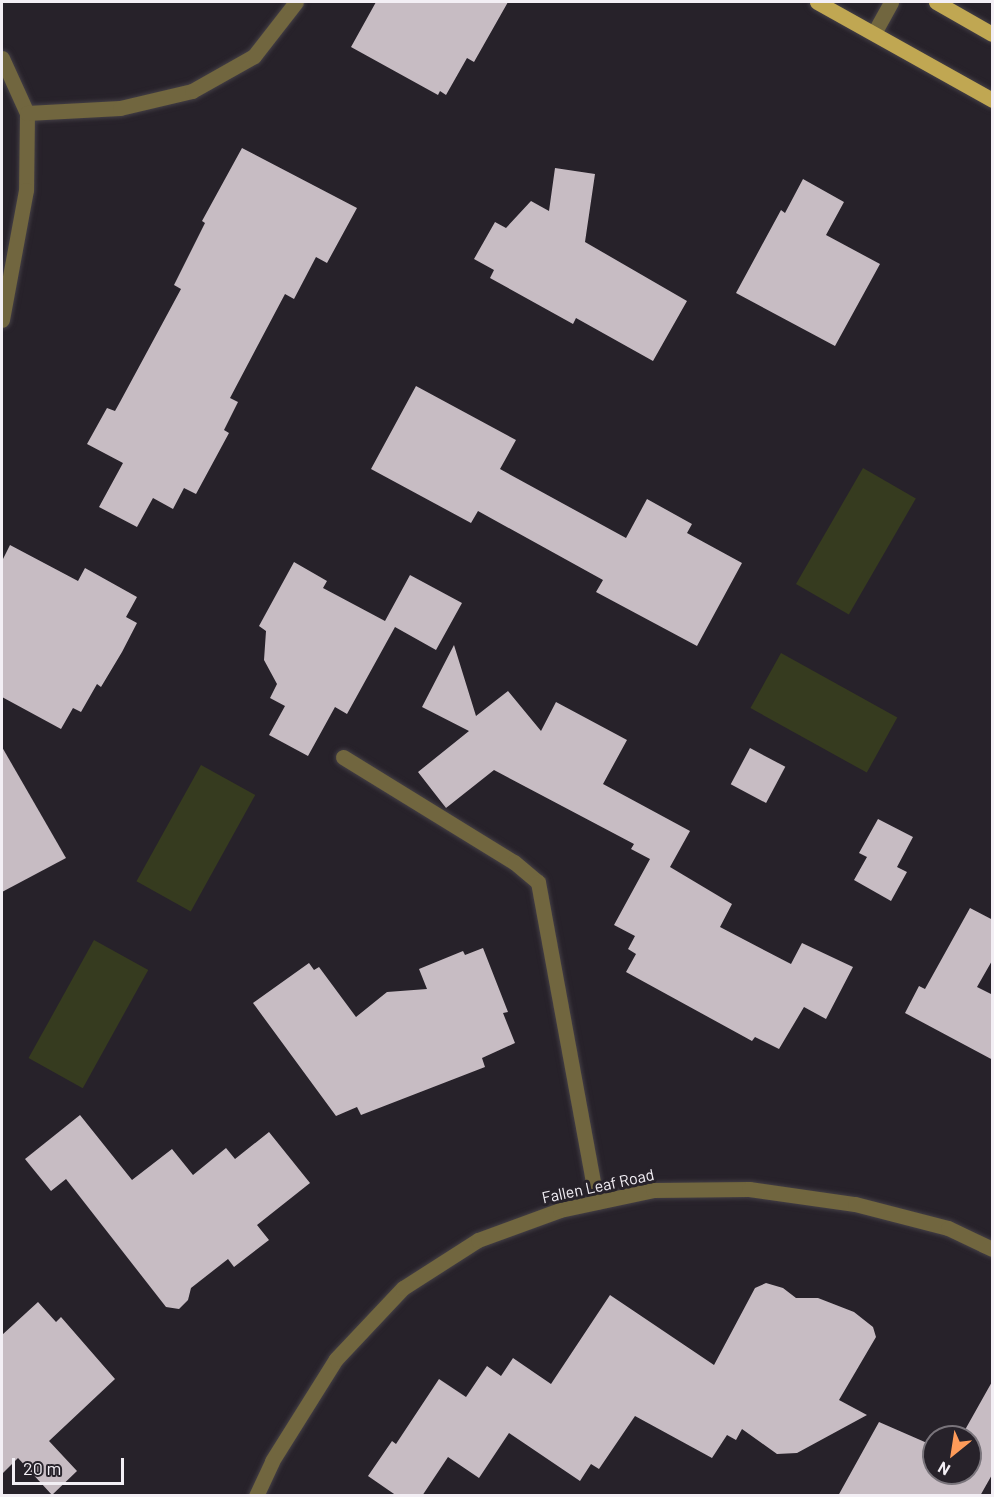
<!DOCTYPE html>
<style>
body{margin:0}
#map{position:relative;width:994px;height:1497px;overflow:hidden;background:#27222a;font-family:Barlow,sans-serif}
div>[style]{position:absolute}
.green>*{inset:0;background:#363b1f;transform-origin:0 0}
.building>*{inset:0;background:#c7bcc3;transform-origin:0 0}
.roads{filter:drop-shadow(0 0 2px #443f46) drop-shadow(0 0 2px #443f46)}
.service>*{height:15px;margin:-7.5px;padding:0 7.5px;transform-origin:7.5px;border-radius:7.5px;background:#71663f}
.minor>*{height:15px;margin:-7.5px;padding:0 7.5px;transform-origin:7.5px;border-radius:7.5px;background:#71663f}
.primary>*{height:15px;margin:-7.5px;padding:0 7.5px;transform-origin:7.5px;border-radius:7.5px;background:#c0a752}
span{translate:-50% -50%;white-space:nowrap;text-align:center;line-height:1.15;-webkit-text-stroke:6px #27222a;paint-order:stroke}
.street-label{font-size:16px;color:#f3eff5}
.frame{position:absolute;inset:0;border:3px solid #f3eff5;pointer-events:none}
.north{position:absolute;left:922px;top:1425px;width:60px;height:60px;box-sizing:border-box;background:#27222a;border:2px solid #79747b;border-radius:50%;rotate:210deg;font-size:16px;font-weight:700;line-height:24px;text-align:center;color:#f3eff5}
.north::after{content:'';display:block;margin:auto;width:21px;height:27px;background:#fe9b59;clip-path:polygon(50% 0,100% 100%,50% 72%,0 100%)}
.scale{position:absolute;left:12px;top:1458px;width:112px;height:27px;box-sizing:border-box;border:3px solid #f3eff5;border-top:0;padding-left:8px;font-size:18px;line-height:21px;white-space:nowrap;color:#f3eff5;-webkit-text-stroke:4px #27222a;paint-order:stroke}
</style>
<div id="map">
<div class="green">
<div style="left:863px;top:468px;width:61px;height:134px;rotate:30deg"></div>
<div style="left:781px;top:653px;width:133px;height:63px;rotate:29deg"></div>
<div style="left:201px;top:765px;width:62px;height:133px;rotate:29deg"></div>
<div style="left:94px;top:940px;width:62px;height:135px;rotate:29deg"></div>
</div>
<div class="building">
<div style="clip-path:polygon(376px 2px,508px 2px,474px 62px,467px 58px,446px 95px,440px 91px,438px 95px,351px 47px)"></div>
<div style="clip-path:polygon(242px 148px,357px 208px,327px 263px,316px 257px,294px 299px,285px 294px,230px 398px,238px 402px,224px 430px,229px 433px,196px 494px,184px 488px,173px 509px,153px 498px,137px 527px,99px 507px,123px 463px,87px 444px,107px 408px,115px 411px,120px 402px,181px 289px,174px 285px,205px 223px,202px 221px)"></div>
<div style="clip-path:polygon(555px 168px,595px 174px,585px 242px,687px 301px,653px 361px,576px 318px,573px 324px,490px 278px,494px 270px,474px 259px,495px 222px,506px 228px,531px 201px,549px 211px)"></div>
<div style="clip-path:polygon(803px 179px,844px 202px,826px 235px,880px 264px,835px 346px,736px 293px,781px 210px,785px 213px)"></div>
<div style="clip-path:polygon(416px 386px,516px 440px,500px 469px,551px 497px,626px 538px,647px 499px,692px 524px,687px 533px,742px 563px,697px 646px,596px 592px,603px 580px,478px 511px,471px 523px,371px 469px)"></div>
<div style="clip-path:polygon(10px 545px,78px 581px,85px 568px,137px 597px,126px 617px,137px 623px,122px 652px,101px 687px,97px 684px,81px 712px,73px 708px,61px 729px,2px 697px,2px 561px)"></div>
<div style="clip-path:polygon(294px 562px,327px 581px,323px 588px,385px 621px,410px 575px,462px 603px,436px 650px,395px 627px,347px 714px,335px 707px,308px 756px,269px 735px,285px 706px,270px 698px,277px 684px,264px 660px,266px 631px,259px 626px)"></div>
<div style="clip-path:polygon(454px 645px,476px 716px,508px 691px,541px 731px,556px 702px,627px 740px,603px 784px,690px 831px,670px 867px,732px 904px,720px 927px,791px 964px,802px 943px,853px 967px,826px 1019px,804px 1007px,779px 1049px,755px 1037px,752px 1041px,626px 972px,636px 954px,628px 949px,635px 936px,614px 925px,650px 859px,631px 849px,634px 844px,494px 770px,446px 808px,418px 772px,469px 731px,422px 707px)"></div>
<div style="clip-path:polygon(2px 747px,66px 858px,2px 892px)"></div>
<div style="left:750px;top:748px;width:40px;height:41px;rotate:28deg"></div>
<div style="clip-path:polygon(878px 819px,913px 837px,897px 867px,907px 872px,891px 901px,854px 880px,867px 857px,859px 853px)"></div>
<div style="clip-path:polygon(970px 908px,993px 920px,993px 959px,977px 987px,993px 995px,993px 1060px,905px 1013px,919px 986px,925px 989px)"></div>
<div style="clip-path:polygon(483px 948px,508px 1012px,503px 1013px,515px 1043px,482px 1058px,485px 1067px,361px 1115px,357px 1107px,336px 1116px,253px 1003px,309px 963px,314px 970px,319px 967px,356px 1017px,387px 992px,427px 989px,419px 969px,463px 951px,465px 955px)"></div>
<div style="clip-path:polygon(80px 1115px,132px 1180px,172px 1149px,193px 1175px,226px 1148px,235px 1159px,269px 1132px,310px 1183px,257px 1225px,269px 1240px,234px 1267px,228px 1259px,191px 1288px,188px 1300px,179px 1309px,166px 1307px,66px 1179px,51px 1191px,25px 1159px)"></div>
<div style="clip-path:polygon(766px 1283px,783px 1288px,796px 1298px,818px 1298px,854px 1312px,873px 1327px,876px 1337px,839px 1400px,867px 1415px,797px 1453px,777px 1454px,742px 1429px,736px 1440px,727px 1435px,712px 1458px,635px 1416px,599px 1469px,591px 1464px,580px 1481px,509px 1433px,479px 1478px,448px 1457px,422px 1496px,397px 1496px,368px 1476px,392px 1441px,396px 1444px,439px 1379px,466px 1397px,487px 1366px,501px 1376px,513px 1358px,551px 1384px,610px 1295px,714px 1365px,755px 1288px)"></div>
<div style="clip-path:polygon(38px 1302px,56px 1322px,61px 1317px,115px 1379px,49px 1441px,77px 1471px,52px 1495px,18px 1458px,2px 1474px,2px 1335px)"></div>
<div style="clip-path:polygon(993px 1380px,993px 1473px,980px 1496px,838px 1496px,879px 1422px,934px 1446px,934px 1473px,970px 1473px,970px 1437px,961px 1437px)"></div>
</div>
<div class="roads">
<div class="service">
<div style="left:343px;top:757px;width:201px;rotate:31.6deg"></div>
<div style="left:514px;top:862px;width:31px;rotate:40deg"></div>
<div style="left:538px;top:882px;width:325px;rotate:79.6deg"></div>
</div>
<div class="minor">
<div style="left:874px;top:33px;width:35px;rotate:-61deg"></div>
<div style="left:2px;top:58px;width:60px;rotate:65.6deg"></div>
<div style="left:27px;top:113px;width:77px;rotate:90.7deg"></div>
<div style="left:26px;top:190px;width:132px;rotate:100.5deg"></div>
<div style="left:27px;top:113px;width:93px;rotate:-3.1deg"></div>
<div style="left:120px;top:108px;width:74px;rotate:-13.3deg"></div>
<div style="left:192px;top:91px;width:71px;rotate:-29.4deg"></div>
<div style="left:254px;top:56px;width:68px;rotate:-52.1deg"></div>
<div style="left:256px;top:1496px;width:38px;rotate:-65deg"></div>
<div style="left:272px;top:1461px;width:120px;rotate:-57.9deg"></div>
<div style="left:336px;top:1359px;width:98px;rotate:-46.7deg"></div>
<div style="left:403px;top:1288px;width:89px;rotate:-32.6deg"></div>
<div style="left:478px;top:1240px;width:87px;rotate:-20.1deg"></div>
<div style="left:560px;top:1210px;width:95px;rotate:-12.1deg"></div>
<div style="left:653px;top:1190px;width:96px;rotate:-0.6deg"></div>
<div style="left:749px;top:1189px;width:107px;rotate:8.1deg"></div>
<div style="left:855px;top:1204px;width:96px;rotate:14.5deg"></div>
<div style="left:948px;top:1228px;width:49px;rotate:25.5deg"></div>
</div>
<div class="primary">
<div style="left:817px;top:2px;width:201px;rotate:29.2deg"></div>
<div style="left:936px;top:2px;width:64px;rotate:29.7deg"></div>
</div>
</div>
<div class="street-label">
<span style="left:598px;top:1186px;rotate:-12deg">Fallen Leaf Road</span>
</div>
<div class="frame"></div>
<div class="north">N</div>
<div class="scale">20 m</div>
</div>
